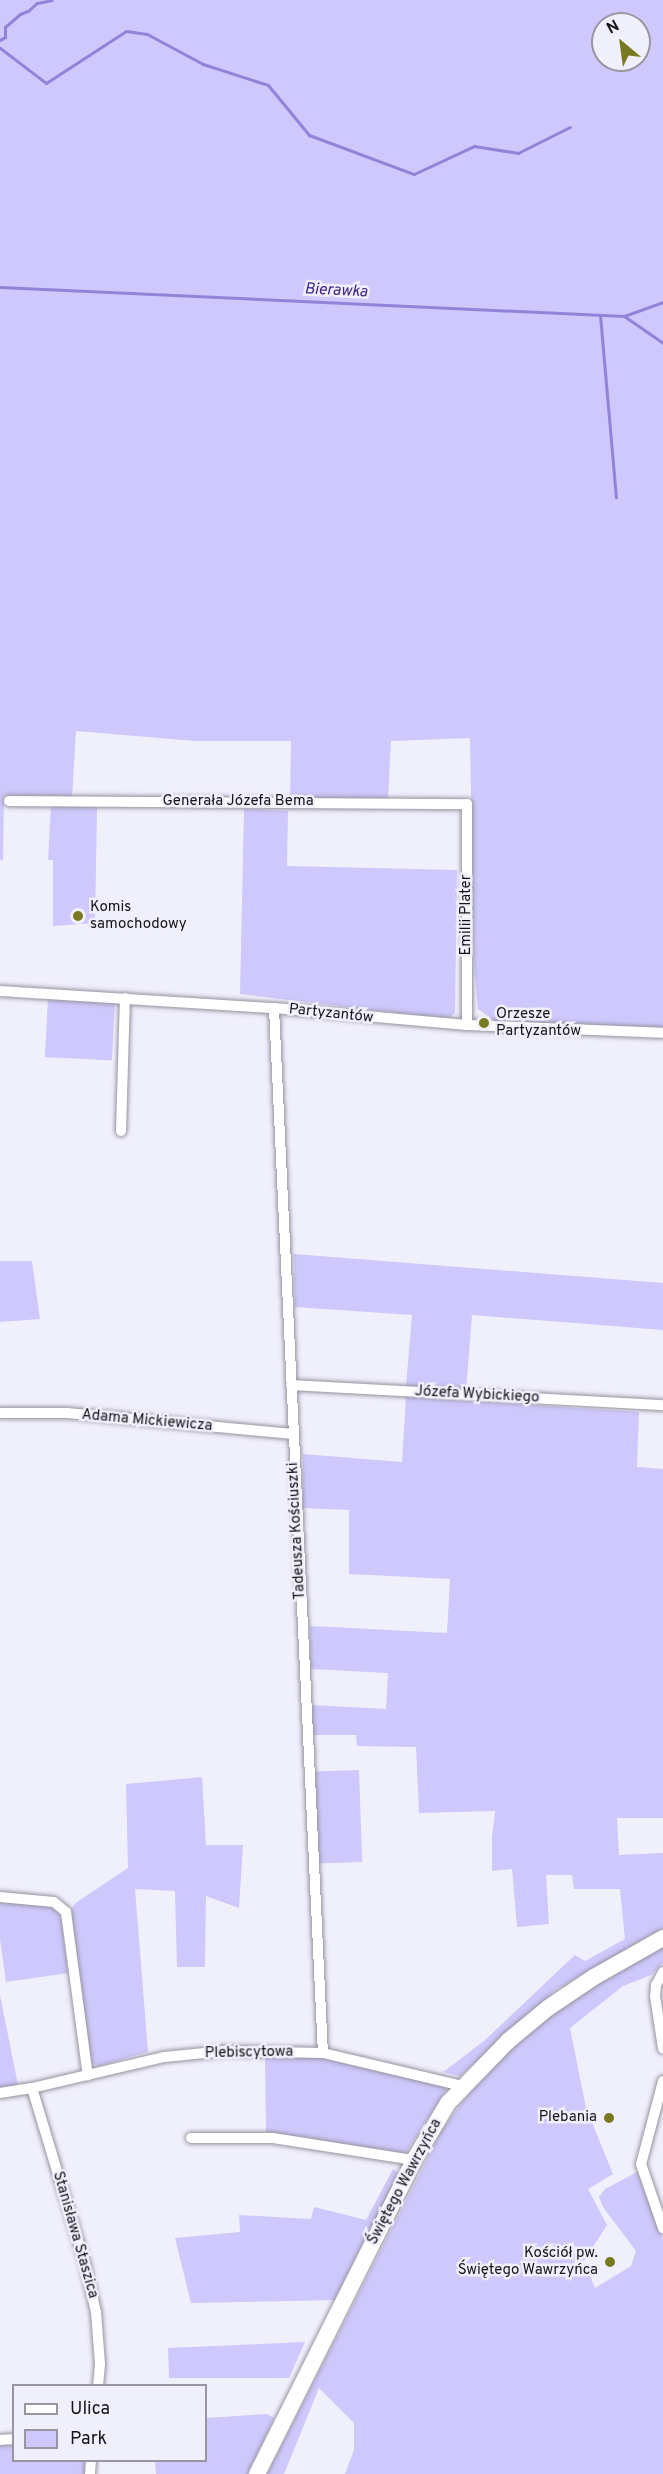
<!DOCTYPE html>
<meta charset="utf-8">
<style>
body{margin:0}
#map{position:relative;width:663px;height:2474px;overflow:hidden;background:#f0effc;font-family:Overpass,sans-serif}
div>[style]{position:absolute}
.green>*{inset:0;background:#cec8fc;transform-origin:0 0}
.stream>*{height:3px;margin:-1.5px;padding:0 1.5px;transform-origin:1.5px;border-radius:1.5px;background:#9184d8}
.roads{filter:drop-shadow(0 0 2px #95949f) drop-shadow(0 0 2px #95949f)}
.street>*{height:10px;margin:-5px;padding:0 5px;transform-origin:5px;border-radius:5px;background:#fff}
.secondary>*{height:16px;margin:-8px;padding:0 8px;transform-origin:8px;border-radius:8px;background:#fff}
.dots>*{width:16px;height:16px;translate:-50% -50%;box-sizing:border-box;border:3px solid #f0effc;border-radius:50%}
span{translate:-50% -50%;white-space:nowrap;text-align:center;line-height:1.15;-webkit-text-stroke:5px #f0effc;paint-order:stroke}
.street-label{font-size:15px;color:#141418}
.poi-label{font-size:15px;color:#141418}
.left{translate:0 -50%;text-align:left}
.right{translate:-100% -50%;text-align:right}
.water-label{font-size:16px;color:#3d2082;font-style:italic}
.legend{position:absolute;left:12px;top:2384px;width:195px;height:78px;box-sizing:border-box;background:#f0effc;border:2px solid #9897a1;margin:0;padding:8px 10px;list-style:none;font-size:18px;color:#141418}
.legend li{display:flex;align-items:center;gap:12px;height:30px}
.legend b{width:30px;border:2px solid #9897a1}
.north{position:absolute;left:591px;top:12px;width:60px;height:60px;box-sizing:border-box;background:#f0effc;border:2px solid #9897a1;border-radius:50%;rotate:331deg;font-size:16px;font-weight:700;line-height:24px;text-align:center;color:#141418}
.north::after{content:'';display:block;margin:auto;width:21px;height:27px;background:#797921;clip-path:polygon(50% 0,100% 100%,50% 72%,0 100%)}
</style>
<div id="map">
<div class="green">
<div style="clip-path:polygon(evenodd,0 0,663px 0,663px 1028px,495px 1021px,478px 1009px,474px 966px,470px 738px,391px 741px,388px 800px,290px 800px,291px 741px,195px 741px,76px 731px,72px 798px,4px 796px,3px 860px,0 860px,0 0,603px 24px,639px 24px,639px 60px,603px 60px,603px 24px)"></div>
<div style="clip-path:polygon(51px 805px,97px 807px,95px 923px,53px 926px,53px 860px,48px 860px)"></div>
<div style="clip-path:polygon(244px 809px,288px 811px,287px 866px,457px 870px,455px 1013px,447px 1019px,240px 994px)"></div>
<div style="left:48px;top:998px;width:67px;height:59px;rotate:3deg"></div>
<div style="clip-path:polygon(294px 1254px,663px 1283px,663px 1330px,472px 1315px,466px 1391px,406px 1386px,412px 1315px,295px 1307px)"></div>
<div style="clip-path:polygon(0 1261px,32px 1261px,40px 1319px,0 1322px)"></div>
<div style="clip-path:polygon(406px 1397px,639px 1412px,637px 1467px,663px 1469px,663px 1818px,617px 1818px,619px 1855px,663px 1853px,663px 1928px,556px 1990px,460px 2076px,443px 2072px,484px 2041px,575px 1955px,585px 1961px,625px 1939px,620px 1889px,574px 1889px,572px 1875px,546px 1875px,549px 1924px,517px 1927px,512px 1869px,492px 1871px,492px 1837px,495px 1811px,419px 1813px,416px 1747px,357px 1746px,356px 1735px,313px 1735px,310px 1705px,386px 1709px,388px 1673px,310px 1669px,310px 1626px,447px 1633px,450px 1579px,349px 1574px,349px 1510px,303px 1508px,303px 1454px,402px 1462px)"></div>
<div style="left:359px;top:1770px;width:92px;height:44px;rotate:88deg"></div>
<div style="clip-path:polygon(202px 1777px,206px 1845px,243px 1845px,239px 1908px,206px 1896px,205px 1967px,177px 1967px,175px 1891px,135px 1889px,148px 2052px,98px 2066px,90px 2062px,69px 1911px,77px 1902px,128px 1868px,126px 1784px)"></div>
<div style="clip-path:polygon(0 1900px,46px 1904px,57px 1910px,61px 1919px,68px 1973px,6px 1982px,0 1939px)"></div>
<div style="clip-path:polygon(663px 1947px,663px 1963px,651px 1975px,623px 1986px,570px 2028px,586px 2108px,613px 2174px,588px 2189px,607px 2225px,584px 2261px,595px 2288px,631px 2266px,636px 2251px,603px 2207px,599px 2197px,605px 2189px,637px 2172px,663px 2240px,663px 2474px,345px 2474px,354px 2450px,354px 2423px,319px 2388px,284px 2474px,267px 2474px,442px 2130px,461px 2104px,487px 2071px,555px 2011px,618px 1971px)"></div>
<div style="clip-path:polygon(0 1995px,18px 2085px,0 2088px)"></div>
<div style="clip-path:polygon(265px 2055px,323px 2058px,443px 2084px,446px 2090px,405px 2154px,266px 2132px)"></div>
<div style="clip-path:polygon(393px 2169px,401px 2175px,337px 2300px,191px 2303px,175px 2238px,240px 2232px,239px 2215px,311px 2219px,314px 2207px,366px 2220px)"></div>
<div style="clip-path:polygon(305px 2342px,289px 2378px,169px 2378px,168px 2348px)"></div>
<div style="clip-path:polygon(267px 2414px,274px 2418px,249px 2474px,156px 2474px,155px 2461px,206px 2460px,206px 2418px)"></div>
<div style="clip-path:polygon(13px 2439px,14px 2460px,90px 2461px,88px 2474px,0 2474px,0 2440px)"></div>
</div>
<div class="stream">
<div style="left:0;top:40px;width:6px;rotate:-31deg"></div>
<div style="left:5px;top:37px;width:10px;rotate:-90deg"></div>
<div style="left:5px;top:27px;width:20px;rotate:-41deg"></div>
<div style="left:20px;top:14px;width:9px;rotate:-21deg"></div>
<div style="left:28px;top:11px;width:12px;rotate:-42deg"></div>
<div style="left:37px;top:3px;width:15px;rotate:-11deg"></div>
<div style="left:0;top:48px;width:58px;rotate:37.3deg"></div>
<div style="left:46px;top:83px;width:95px;rotate:-33deg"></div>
<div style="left:126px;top:31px;width:21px;rotate:8deg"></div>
<div style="left:147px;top:34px;width:64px;rotate:28.2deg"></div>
<div style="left:203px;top:64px;width:68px;rotate:17.9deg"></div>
<div style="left:268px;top:85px;width:65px;rotate:50.6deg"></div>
<div style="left:309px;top:135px;width:112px;rotate:20.4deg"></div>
<div style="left:414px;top:174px;width:66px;rotate:-25deg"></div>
<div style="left:474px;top:146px;width:45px;rotate:9deg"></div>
<div style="left:518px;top:153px;width:58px;rotate:-26.6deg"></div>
<div style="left:0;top:287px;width:625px;rotate:2.66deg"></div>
<div style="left:624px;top:316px;width:47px;rotate:34.7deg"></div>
<div style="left:600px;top:315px;width:183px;rotate:85deg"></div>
<div style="left:624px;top:316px;width:41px;rotate:-19.7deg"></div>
</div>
<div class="roads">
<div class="street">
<div style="left:9px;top:801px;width:458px;rotate:0.4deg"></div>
<div style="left:467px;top:804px;width:221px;rotate:90deg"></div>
<div style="left:0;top:991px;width:275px;rotate:3.6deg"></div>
<div style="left:274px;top:1008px;width:194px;rotate:5deg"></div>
<div style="left:467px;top:1025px;width:196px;rotate:2.3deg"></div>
<div style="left:274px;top:1008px;width:1046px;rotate:87.32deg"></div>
<div style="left:121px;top:1131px;width:133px;rotate:-88.3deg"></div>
<div style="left:291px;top:1385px;width:373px;rotate:3.1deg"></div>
<div style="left:0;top:1413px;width:67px"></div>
<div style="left:67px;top:1413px;width:227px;rotate:5.3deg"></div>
<div style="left:0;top:1897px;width:54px;rotate:5.3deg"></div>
<div style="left:54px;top:1902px;width:16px;rotate:40deg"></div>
<div style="left:66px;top:1912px;width:165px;rotate:82.4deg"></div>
<div style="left:663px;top:1972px;width:15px;rotate:118deg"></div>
<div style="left:656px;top:1985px;width:11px;rotate:95deg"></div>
<div style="left:655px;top:1996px;width:53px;rotate:81.3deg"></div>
<div style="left:663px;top:2081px;width:86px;rotate:104.8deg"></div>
<div style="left:641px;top:2164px;width:68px;rotate:71deg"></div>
<div style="left:32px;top:2088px;width:184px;rotate:73.2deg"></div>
<div style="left:85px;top:2264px;width:49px;rotate:77.1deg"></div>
<div style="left:96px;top:2312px;width:52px;rotate:85.6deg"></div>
<div style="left:100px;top:2364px;width:22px;rotate:95deg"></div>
<div style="left:0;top:2093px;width:32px;rotate:-9deg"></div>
<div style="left:32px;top:2088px;width:136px;rotate:-13.2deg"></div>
<div style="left:164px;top:2057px;width:61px;rotate:-5.6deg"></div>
<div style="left:225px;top:2051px;width:98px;rotate:1.2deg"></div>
<div style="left:323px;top:2053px;width:144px;rotate:13.3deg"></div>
<div style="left:191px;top:2138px;width:82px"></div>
<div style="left:273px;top:2138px;width:143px;rotate:8.9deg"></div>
<div style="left:0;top:2440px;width:14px;rotate:-4deg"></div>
<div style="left:90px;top:2474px;width:14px;rotate:-86deg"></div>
</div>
<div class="secondary">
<div style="left:257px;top:2474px;width:351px;rotate:-63.4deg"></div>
<div style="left:414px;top:2160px;width:66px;rotate:-59.2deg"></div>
<div style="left:448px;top:2103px;width:86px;rotate:-45.9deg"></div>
<div style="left:508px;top:2041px;width:52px;rotate:-39.5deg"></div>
<div style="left:548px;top:2008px;width:55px;rotate:-34deg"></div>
<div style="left:594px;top:1977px;width:79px;rotate:-29.5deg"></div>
</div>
</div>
<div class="dots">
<div style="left:78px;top:916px;background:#797921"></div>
<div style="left:484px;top:1023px;background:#797921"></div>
<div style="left:609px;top:2118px;background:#797921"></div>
<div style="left:610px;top:2262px;background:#797921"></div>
</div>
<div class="street-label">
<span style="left:238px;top:802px">Generała Józefa Bema</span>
<span style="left:467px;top:915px;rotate:-90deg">Emilii Plater</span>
<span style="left:331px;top:1014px;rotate:6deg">Partyzantów</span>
<span style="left:477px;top:1395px;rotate:3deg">Józefa Wybickiego</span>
<span style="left:147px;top:1421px;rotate:5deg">Adama Mickiewicza</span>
<span style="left:297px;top:1531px;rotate:-93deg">Tadeusza Kościuszki</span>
<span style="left:249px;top:2053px;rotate:-1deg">Plebiscytowa</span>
<span style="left:405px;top:2182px;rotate:-62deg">Świętego Wawrzyńca</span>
<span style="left:75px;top:2235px;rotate:74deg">Stanisława Staszica</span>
</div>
<div class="poi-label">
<span class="left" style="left:90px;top:916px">Komis<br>samochodowy</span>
<span class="left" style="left:496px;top:1023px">Orzesze<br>Partyzantów</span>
<span class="right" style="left:597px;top:2118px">Plebania</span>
<span class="right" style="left:598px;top:2262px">Kościół pw.<br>Świętego Wawrzyńca</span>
</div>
<div class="water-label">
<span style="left:336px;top:291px;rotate:3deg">Bierawka</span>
</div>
<ul class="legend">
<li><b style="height:8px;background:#fff"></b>Ulica</li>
<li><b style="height:16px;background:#cec8fc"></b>Park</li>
</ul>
<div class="north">N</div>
</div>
